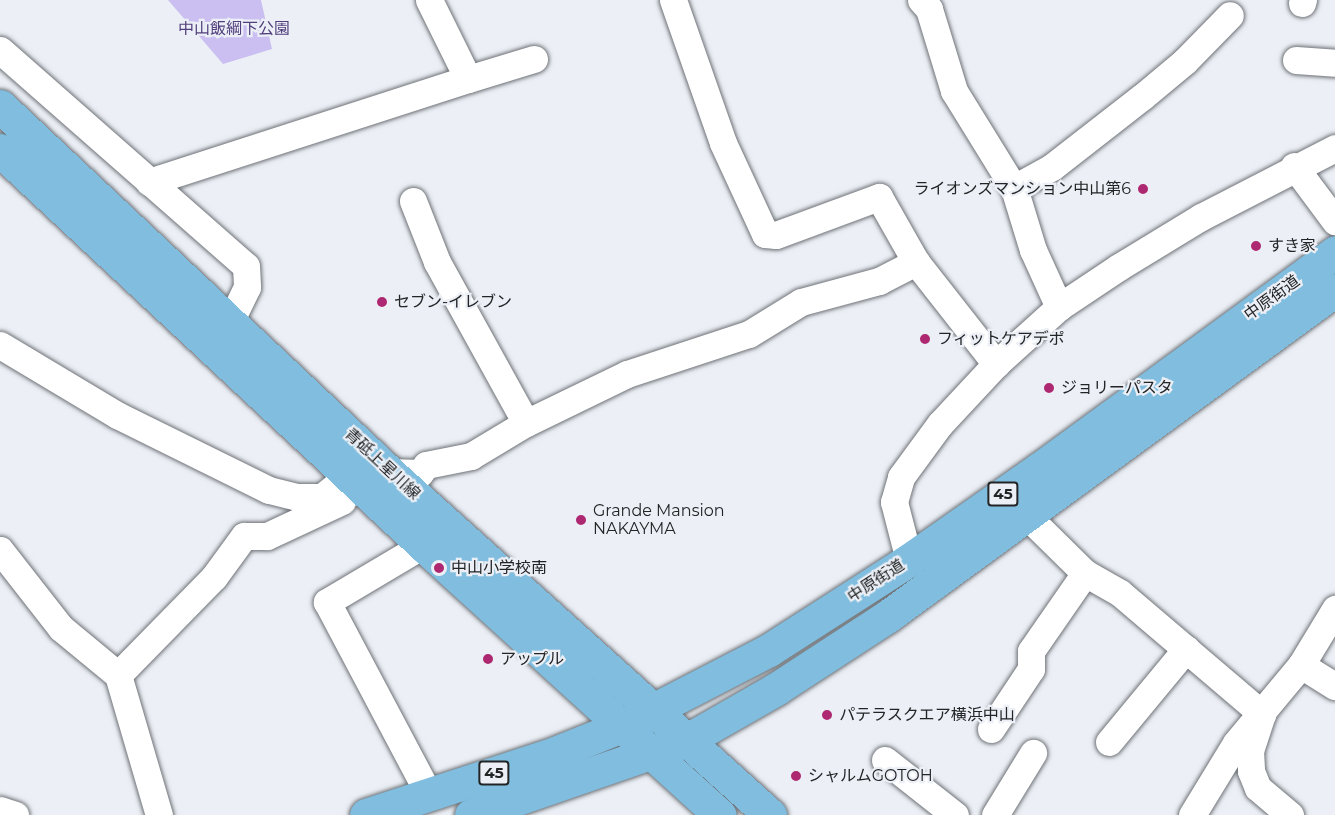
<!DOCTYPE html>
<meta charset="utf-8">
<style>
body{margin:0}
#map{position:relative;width:1335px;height:815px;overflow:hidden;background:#ecf0f6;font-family:Montserrat,"Noto Sans JP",sans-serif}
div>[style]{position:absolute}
.green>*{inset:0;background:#cabff0}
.roads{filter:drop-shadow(0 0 2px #6e7277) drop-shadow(0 0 2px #6e7277)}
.minor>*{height:27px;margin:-13.5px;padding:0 13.5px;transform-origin:13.5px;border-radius:13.5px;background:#fff}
.major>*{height:33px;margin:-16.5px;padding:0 16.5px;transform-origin:16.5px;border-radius:16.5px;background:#80bdde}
.dots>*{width:16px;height:16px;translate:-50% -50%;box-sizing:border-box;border:3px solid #ecf0f6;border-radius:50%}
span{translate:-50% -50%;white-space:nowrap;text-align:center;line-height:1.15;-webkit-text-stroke:4.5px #ecf0f6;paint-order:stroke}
.shield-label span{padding:2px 4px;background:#ecf0f6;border:2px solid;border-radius:4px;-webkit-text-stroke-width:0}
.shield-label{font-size:15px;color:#222426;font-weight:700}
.park-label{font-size:16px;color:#52407e}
.poi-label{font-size:16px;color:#222426}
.right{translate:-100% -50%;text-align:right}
.left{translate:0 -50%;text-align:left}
.street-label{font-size:16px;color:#222426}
</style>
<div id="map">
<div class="green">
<div style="clip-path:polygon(168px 0,261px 0,272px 49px,223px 64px)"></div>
</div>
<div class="roads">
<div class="minor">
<div style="left:429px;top:0;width:88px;rotate:63.7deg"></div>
<div style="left:468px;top:79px;width:69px;rotate:-16.9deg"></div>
<div style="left:673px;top:0;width:151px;rotate:70.7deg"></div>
<div style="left:723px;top:143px;width:100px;rotate:65.2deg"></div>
<div style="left:765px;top:234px;width:11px;rotate:5deg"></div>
<div style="left:776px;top:235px;width:110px;rotate:-20.3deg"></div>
<div style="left:879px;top:197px;width:75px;rotate:60.4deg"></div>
<div style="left:916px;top:262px;width:130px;rotate:51.9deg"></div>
<div style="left:921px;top:0;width:12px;rotate:48deg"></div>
<div style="left:929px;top:9px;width:86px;rotate:73deg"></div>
<div style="left:954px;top:91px;width:114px;rotate:58.3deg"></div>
<div style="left:1014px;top:188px;width:65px;rotate:73deg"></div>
<div style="left:1033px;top:250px;width:63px;rotate:65.5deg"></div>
<div style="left:1302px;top:3px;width:3px;rotate:-72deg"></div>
<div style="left:0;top:50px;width:327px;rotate:41.3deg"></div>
<div style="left:246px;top:266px;width:21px;rotate:87deg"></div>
<div style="left:247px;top:287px;width:37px;rotate:116deg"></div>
<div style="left:1296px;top:60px;width:39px;rotate:4deg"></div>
<div style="left:1294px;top:166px;width:69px;rotate:53.3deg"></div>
<div style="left:149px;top:182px;width:335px;rotate:-17.9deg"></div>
<div style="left:1014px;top:188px;width:43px;rotate:-28.9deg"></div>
<div style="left:1052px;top:167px;width:114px;rotate:-37.9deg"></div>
<div style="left:1142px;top:97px;width:56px;rotate:-39.9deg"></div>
<div style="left:1185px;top:61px;width:64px;rotate:-45.6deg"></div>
<div style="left:413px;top:201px;width:66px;rotate:68.5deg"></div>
<div style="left:437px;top:262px;width:184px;rotate:61.1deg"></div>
<div style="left:0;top:345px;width:136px;rotate:30.9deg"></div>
<div style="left:117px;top:415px;width:169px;rotate:26.3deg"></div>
<div style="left:269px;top:490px;width:30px;rotate:14deg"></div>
<div style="left:298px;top:497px;width:24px"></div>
<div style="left:322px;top:497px;width:36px;rotate:-39deg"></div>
<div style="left:389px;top:472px;width:31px;rotate:2deg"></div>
<div style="left:420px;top:473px;width:10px;rotate:-53deg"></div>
<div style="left:426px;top:465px;width:46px;rotate:-11.3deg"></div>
<div style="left:471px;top:456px;width:64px;rotate:-31deg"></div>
<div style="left:526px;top:423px;width:112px;rotate:-25.9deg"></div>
<div style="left:627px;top:374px;width:128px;rotate:-18.2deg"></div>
<div style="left:749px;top:334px;width:61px;rotate:-31.6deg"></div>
<div style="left:801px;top:302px;width:81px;rotate:-15.1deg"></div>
<div style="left:879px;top:281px;width:42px;rotate:-27.2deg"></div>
<div style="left:1027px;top:516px;width:81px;rotate:44.5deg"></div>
<div style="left:1085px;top:573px;width:40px;rotate:29.7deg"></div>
<div style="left:1120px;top:593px;width:187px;rotate:40.4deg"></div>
<div style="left:1262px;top:714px;width:38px;rotate:108deg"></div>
<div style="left:1250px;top:750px;width:21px;rotate:87deg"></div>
<div style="left:1251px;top:771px;width:18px;rotate:68deg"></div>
<div style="left:1258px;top:788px;width:42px;rotate:40.2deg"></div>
<div style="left:423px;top:545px;width:112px;rotate:149.3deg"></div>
<div style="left:327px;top:602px;width:218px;rotate:62.1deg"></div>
<div style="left:0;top:550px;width:99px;rotate:52deg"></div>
<div style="left:61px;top:628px;width:74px;rotate:39.5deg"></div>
<div style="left:118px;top:675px;width:146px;rotate:73.7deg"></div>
<div style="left:909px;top:560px;width:60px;rotate:-104.5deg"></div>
<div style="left:894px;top:502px;width:26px;rotate:-74deg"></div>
<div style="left:901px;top:477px;width:66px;rotate:-53.7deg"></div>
<div style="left:940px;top:424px;width:82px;rotate:-47deg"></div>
<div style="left:996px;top:364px;width:85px;rotate:-42.1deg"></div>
<div style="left:1059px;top:307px;width:72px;rotate:-33.7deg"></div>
<div style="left:1119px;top:267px;width:96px;rotate:-31.4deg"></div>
<div style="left:1201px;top:217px;width:151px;rotate:-27.2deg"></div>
<div style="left:1301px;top:665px;width:40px;rotate:32deg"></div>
<div style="left:118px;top:675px;width:137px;rotate:-45.6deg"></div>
<div style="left:214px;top:577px;width:51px;rotate:-53.8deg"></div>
<div style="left:244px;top:536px;width:23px"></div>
<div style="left:267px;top:536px;width:83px;rotate:-25deg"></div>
<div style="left:991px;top:729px;width:72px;rotate:-56.3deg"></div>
<div style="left:1031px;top:669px;width:18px;rotate:-90deg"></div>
<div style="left:1031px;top:651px;width:95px;rotate:-55.3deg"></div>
<div style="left:1109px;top:742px;width:121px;rotate:-50.4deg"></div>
<div style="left:885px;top:760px;width:89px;rotate:38.2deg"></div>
<div style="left:0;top:810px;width:16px;rotate:18deg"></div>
<div style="left:995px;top:815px;width:73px;rotate:-58.5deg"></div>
<div style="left:1192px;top:815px;width:84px;rotate:-58.6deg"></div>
<div style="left:1236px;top:743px;width:102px;rotate:-50.2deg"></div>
<div style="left:1301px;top:665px;width:66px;rotate:-58.7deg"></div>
</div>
<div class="major">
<div style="left:0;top:106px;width:534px;rotate:43.26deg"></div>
<div style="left:389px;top:472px;width:513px;rotate:42deg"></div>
<div style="left:0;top:150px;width:579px;rotate:43.04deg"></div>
<div style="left:423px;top:545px;width:401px;rotate:42.3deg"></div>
<div style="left:366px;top:815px;width:190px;rotate:-18.1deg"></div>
<div style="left:547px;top:756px;width:79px;rotate:-21.7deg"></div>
<div style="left:620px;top:727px;width:168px;rotate:-27.3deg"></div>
<div style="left:769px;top:650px;width:166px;rotate:-32.7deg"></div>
<div style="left:909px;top:560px;width:159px;rotate:-35deg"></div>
<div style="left:1039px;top:469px;width:367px;rotate:-36.2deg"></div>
<div style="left:471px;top:815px;width:229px;rotate:-19.1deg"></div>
<div style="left:687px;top:740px;width:103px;rotate:-29.8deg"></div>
<div style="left:776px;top:689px;width:134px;rotate:-33.1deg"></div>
<div style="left:888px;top:616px;width:553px;rotate:-36.1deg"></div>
</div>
</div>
<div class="dots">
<div style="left:1143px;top:189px;background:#ad2870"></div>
<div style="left:1256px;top:246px;background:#ad2870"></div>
<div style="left:382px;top:302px;background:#ad2870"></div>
<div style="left:925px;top:339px;background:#ad2870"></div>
<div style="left:1049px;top:388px;background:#ad2870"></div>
<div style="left:581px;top:520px;background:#ad2870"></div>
<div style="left:439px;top:568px;background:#ad2870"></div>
<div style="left:488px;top:659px;background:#ad2870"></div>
<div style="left:827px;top:715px;background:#ad2870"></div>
<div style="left:796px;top:776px;background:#ad2870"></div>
</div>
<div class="shield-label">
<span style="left:1003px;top:494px">45</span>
<span style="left:494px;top:773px">45</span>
</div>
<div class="park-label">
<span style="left:234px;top:29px">中山飯綱下公園</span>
</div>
<div class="poi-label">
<span class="right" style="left:1131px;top:189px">ライオンズマンション中山第6</span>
<span class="left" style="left:1268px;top:246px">すき家</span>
<span class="left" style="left:394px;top:302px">セブン-イレブン</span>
<span class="left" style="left:937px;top:339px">フィットケアデポ</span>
<span class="left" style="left:1061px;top:388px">ジョリーパスタ</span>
<span class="left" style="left:593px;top:520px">Grande Mansion<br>NAKAYMA</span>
<span class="left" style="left:451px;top:568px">中山小学校南</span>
<span class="left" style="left:500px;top:659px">アップル</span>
<span class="left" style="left:839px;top:715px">パテラスクエア横浜中山</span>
<span class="left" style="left:808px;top:776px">シャルムGOTOH</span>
</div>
<div class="street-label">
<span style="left:1272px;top:298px;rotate:-36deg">中原街道</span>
<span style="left:382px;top:464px;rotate:43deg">青砥上星川線</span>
<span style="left:876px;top:581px;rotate:-33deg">中原街道</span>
</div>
</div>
